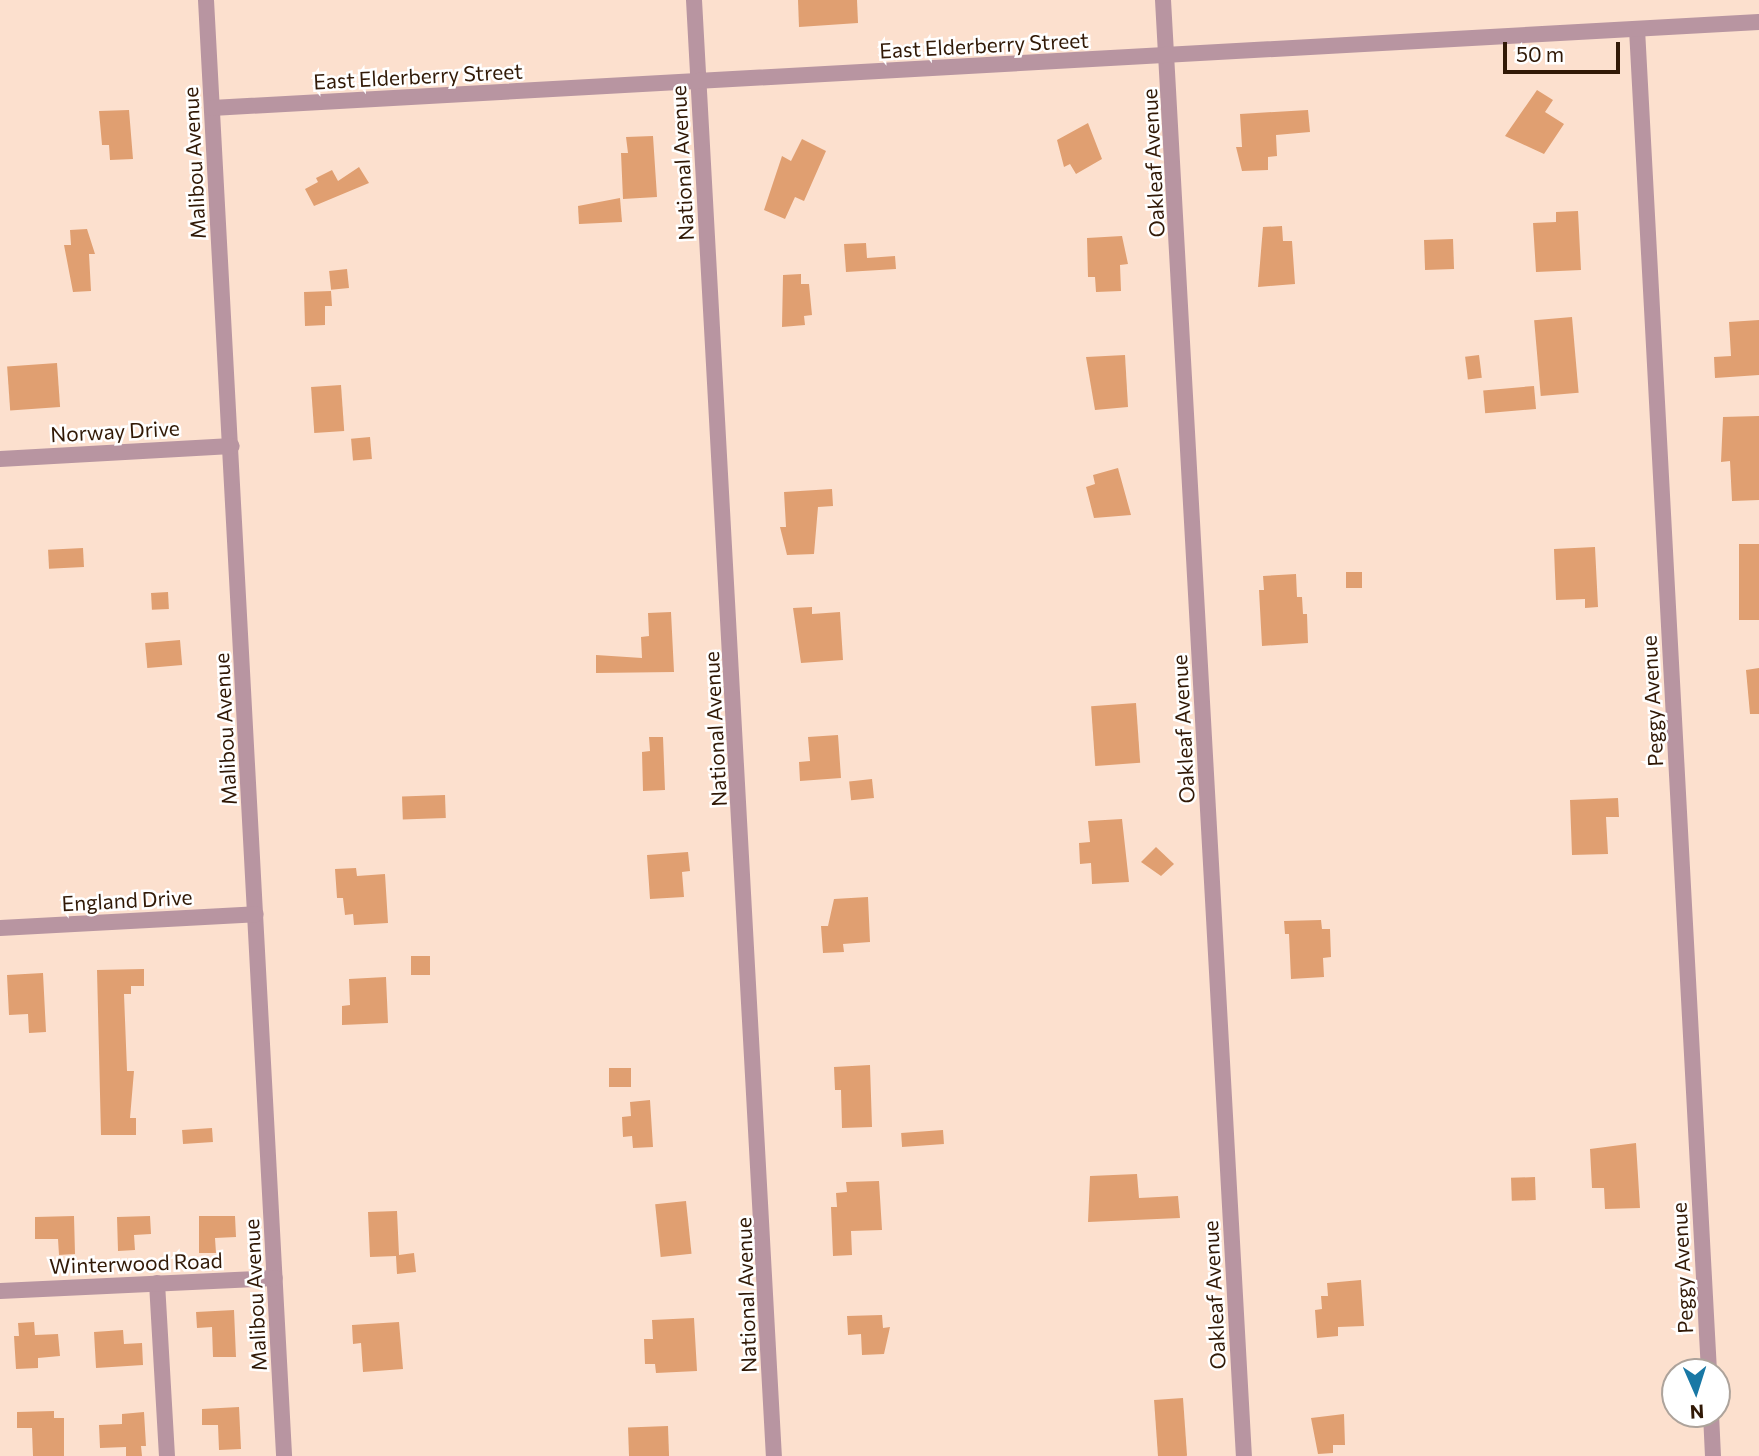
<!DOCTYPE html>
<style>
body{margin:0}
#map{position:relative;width:1759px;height:1456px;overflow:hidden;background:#fce0ce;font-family:Commissioner,sans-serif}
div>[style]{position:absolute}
.building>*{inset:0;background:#e09f71;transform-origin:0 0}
.minor>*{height:16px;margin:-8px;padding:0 8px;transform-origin:8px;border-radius:8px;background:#b895a1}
span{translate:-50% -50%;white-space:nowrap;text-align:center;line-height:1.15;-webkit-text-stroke:5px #fff;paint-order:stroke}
.street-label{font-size:21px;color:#311906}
.north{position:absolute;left:1661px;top:1358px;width:70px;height:70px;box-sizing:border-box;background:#fff;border:2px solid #ada39b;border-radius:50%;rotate:177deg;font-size:19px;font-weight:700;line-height:28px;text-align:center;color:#311906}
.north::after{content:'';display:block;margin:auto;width:24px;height:32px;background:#1978a5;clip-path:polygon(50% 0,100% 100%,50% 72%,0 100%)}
.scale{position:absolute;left:1503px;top:42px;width:117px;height:32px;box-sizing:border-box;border:4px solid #311906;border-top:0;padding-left:9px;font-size:21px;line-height:24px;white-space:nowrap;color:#311906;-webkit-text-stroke:5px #fff;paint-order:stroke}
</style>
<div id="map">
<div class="building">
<div style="clip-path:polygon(798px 0,857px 0,858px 23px,799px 27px)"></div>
<div style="clip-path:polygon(1537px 90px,1553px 100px,1545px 112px,1564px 124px,1544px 154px,1505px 136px)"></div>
<div style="clip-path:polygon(129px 110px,133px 159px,110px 160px,109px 145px,102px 145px,99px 111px)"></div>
<div style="clip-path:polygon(1308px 110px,1310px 132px,1276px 135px,1277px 156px,1268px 157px,1268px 170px,1242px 171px,1236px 147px,1242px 147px,1240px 114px)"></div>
<div style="clip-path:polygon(1088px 123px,1102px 159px,1076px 174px,1070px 164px,1064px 167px,1057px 140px)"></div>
<div style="clip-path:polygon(653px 136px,657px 197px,623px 199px,621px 153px,628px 153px,626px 137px)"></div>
<div style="clip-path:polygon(802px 139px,826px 151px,804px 201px,795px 197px,785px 219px,764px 210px,782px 156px,791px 161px)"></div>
<div style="clip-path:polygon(359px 167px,369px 183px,314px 206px,305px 189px,318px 182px,316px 178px,332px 170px,338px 181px)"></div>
<div style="clip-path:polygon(620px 198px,622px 222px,579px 224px,578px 206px)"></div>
<div style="clip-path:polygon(1578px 211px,1581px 270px,1536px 272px,1533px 223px,1556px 222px,1556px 212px)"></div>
<div style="clip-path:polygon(1282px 226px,1283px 241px,1292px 241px,1295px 284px,1258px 287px,1263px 227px)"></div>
<div style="clip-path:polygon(87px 229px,95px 254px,89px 254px,91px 291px,73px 292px,64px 245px,71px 245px,70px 230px)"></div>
<div style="clip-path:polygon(1122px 236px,1128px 264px,1120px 265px,1121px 291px,1096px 292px,1095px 277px,1088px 277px,1087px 238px)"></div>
<div style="left:1453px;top:239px;width:30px;height:29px;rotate:88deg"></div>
<div style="clip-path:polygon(866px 243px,867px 258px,895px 256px,896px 269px,846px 272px,844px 244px)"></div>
<div style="left:347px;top:269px;width:19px;height:18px;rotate:84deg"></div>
<div style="clip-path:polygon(801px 274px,801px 284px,809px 284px,812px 315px,804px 316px,805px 325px,782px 327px,783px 275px)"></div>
<div style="clip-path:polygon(331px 291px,332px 306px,325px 306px,325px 325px,305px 326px,304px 292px)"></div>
<div style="left:1572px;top:317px;width:76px;height:38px;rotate:85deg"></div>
<div style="clip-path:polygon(1759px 320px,1759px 375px,1715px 378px,1714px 357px,1731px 356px,1729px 322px)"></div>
<div style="clip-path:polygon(1125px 355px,1128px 407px,1095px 410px,1086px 357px)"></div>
<div style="left:1479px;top:355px;width:23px;height:14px;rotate:83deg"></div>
<div style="left:57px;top:363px;width:44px;height:50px;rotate:86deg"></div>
<div style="left:341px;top:385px;width:46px;height:30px;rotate:86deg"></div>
<div style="left:1534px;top:386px;width:23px;height:51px;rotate:85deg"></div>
<div style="clip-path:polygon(1759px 416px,1759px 500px,1732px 501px,1730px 461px,1721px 462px,1723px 417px)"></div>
<div style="left:370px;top:437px;width:22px;height:19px;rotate:85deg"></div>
<div style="clip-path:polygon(1118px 468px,1131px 515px,1094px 518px,1086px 487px,1095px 484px,1093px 475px)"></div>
<div style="clip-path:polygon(832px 489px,833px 506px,818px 507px,814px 554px,787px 555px,780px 527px,786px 527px,784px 492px)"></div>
<div style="left:1759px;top:544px;width:76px;height:20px;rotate:90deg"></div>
<div style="clip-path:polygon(1595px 547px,1598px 607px,1585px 608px,1585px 599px,1556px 600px,1554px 549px)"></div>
<div style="left:83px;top:548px;width:19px;height:35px;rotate:87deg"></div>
<div style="left:1346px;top:572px;width:16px;height:16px"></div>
<div style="clip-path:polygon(1296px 574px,1297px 597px,1302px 597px,1303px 614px,1307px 614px,1308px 643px,1262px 646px,1259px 590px,1264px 590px,1263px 576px)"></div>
<div style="left:168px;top:592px;width:17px;height:17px;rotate:87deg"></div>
<div style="clip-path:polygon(812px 607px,812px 614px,840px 612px,843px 660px,801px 663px,793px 608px)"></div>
<div style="clip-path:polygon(671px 612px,674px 672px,596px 673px,596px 655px,642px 658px,641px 637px,649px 636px,648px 613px)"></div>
<div style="left:180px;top:640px;width:25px;height:35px;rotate:85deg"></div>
<div style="clip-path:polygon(1759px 668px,1759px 714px,1750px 714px,1746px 670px)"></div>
<div style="left:1136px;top:703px;width:60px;height:45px;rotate:86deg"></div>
<div style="clip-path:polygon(838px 735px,841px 778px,800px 781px,799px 762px,810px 761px,808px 737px)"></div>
<div style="clip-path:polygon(649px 737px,663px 737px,665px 790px,643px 791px,642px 752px,650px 751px)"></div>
<div style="left:872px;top:779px;width:19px;height:23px;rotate:84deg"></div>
<div style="left:445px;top:795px;width:23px;height:43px;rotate:88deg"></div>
<div style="clip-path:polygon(1618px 798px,1619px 817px,1606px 817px,1608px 854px,1572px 855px,1570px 800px)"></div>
<div style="clip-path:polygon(1122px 819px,1129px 882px,1092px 884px,1091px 863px,1080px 864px,1079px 843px,1090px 842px,1088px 821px)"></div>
<div style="clip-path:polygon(1156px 847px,1174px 864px,1161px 876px,1141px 862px)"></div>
<div style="clip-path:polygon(688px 852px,690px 871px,682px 872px,684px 897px,650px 899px,647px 855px)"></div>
<div style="clip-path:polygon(356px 868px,357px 876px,385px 874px,388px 923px,354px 925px,353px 914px,345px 915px,343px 898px,337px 898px,335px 869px)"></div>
<div style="clip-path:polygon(868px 897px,870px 942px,843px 944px,844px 952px,823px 953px,821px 926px,828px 926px,834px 899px)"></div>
<div style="clip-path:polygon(1321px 920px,1322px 929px,1330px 929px,1331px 957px,1323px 958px,1324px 977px,1291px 979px,1289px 934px,1285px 934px,1284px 921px)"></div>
<div style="left:411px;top:956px;width:19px;height:19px"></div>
<div style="clip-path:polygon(144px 969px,144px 986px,131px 986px,131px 994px,124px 994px,127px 1071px,134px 1071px,130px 1118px,136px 1118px,136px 1135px,101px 1135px,97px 970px)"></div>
<div style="clip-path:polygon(43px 973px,46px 1032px,29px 1033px,28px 1014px,9px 1015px,7px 975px)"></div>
<div style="clip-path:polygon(386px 977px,388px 1023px,342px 1025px,342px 1006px,350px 1005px,349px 979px)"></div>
<div style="clip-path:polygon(870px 1065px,872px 1127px,842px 1128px,841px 1090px,835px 1090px,834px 1067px)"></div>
<div style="left:631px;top:1068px;width:19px;height:22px;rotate:90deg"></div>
<div style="clip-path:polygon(650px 1100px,653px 1147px,633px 1148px,632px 1136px,623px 1137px,622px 1117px,631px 1116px,630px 1102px)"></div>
<div style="left:212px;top:1128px;width:14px;height:30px;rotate:86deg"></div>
<div style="left:943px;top:1130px;width:14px;height:42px;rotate:86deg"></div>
<div style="clip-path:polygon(1636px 1143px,1640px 1208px,1605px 1209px,1604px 1188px,1592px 1188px,1590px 1149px)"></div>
<div style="clip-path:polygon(1137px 1174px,1139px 1198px,1178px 1196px,1180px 1218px,1088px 1222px,1090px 1176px)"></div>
<div style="left:1535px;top:1177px;width:23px;height:24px;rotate:88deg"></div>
<div style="clip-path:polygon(879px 1181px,882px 1230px,851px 1231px,852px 1255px,833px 1256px,831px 1207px,837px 1207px,836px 1193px,847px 1192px,846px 1182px)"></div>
<div style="left:686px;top:1201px;width:53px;height:31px;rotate:84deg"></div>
<div style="clip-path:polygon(397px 1211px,399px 1255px,414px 1253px,416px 1272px,397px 1274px,396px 1256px,370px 1257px,368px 1212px)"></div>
<div style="clip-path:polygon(74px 1216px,75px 1254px,59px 1255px,58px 1239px,35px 1239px,35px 1217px)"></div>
<div style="clip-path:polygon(150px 1216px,151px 1234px,134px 1235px,135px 1250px,118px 1251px,117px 1217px)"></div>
<div style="clip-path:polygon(199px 1216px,235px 1216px,236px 1237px,215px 1238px,216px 1253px,199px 1253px)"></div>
<div style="clip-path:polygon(1361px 1280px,1364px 1326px,1338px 1327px,1338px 1336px,1317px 1338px,1315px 1310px,1322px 1309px,1321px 1296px,1328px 1296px,1327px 1283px)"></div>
<div style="clip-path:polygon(234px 1310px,236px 1357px,213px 1357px,212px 1327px,197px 1328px,196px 1312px)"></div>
<div style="clip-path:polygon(882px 1315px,883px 1328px,890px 1327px,884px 1354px,862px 1355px,861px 1334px,848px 1335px,847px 1316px)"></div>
<div style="clip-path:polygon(694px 1318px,697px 1371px,656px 1373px,655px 1364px,645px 1364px,644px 1339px,653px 1339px,652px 1320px)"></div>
<div style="clip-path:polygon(34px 1322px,35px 1335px,58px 1334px,60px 1356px,38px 1358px,38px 1368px,16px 1369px,14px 1336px,19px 1336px,18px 1323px)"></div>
<div style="clip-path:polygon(399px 1322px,403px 1369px,363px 1372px,361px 1343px,353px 1344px,352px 1325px)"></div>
<div style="clip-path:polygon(123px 1330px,124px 1344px,142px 1343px,143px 1365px,96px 1368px,94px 1332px)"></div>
<div style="left:1183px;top:1398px;width:58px;height:29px;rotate:86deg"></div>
<div style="clip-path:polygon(239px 1407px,241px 1449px,219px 1450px,218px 1425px,202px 1425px,202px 1409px)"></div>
<div style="clip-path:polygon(54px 1411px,54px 1418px,64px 1418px,64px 1456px,33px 1456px,32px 1428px,17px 1428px,17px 1412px)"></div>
<div style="clip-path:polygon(144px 1412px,146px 1446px,141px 1446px,142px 1456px,126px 1456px,126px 1447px,100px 1448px,99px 1425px,122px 1424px,122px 1414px)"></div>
<div style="clip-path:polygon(1344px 1414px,1345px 1445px,1333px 1445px,1333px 1453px,1318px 1454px,1311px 1418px)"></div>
<div style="left:668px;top:1426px;width:30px;height:40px;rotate:88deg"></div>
</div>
<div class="minor">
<div style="left:206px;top:0;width:1458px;rotate:86.93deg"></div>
<div style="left:694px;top:0;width:1458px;rotate:86.86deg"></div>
<div style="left:1163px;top:0;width:1458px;rotate:86.82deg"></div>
<div style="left:1637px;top:29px;width:1345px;rotate:86.93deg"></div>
<div style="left:212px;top:108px;width:1549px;rotate:-3.18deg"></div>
<div style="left:0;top:459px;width:232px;rotate:-3.2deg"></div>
<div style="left:0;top:928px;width:256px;rotate:-3.1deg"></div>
<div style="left:157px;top:1283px;width:173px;rotate:86.7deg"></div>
<div style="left:0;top:1291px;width:275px;rotate:-2.7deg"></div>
<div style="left:1711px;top:1414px;width:42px;rotate:87.3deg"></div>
</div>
<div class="street-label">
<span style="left:984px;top:45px;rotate:-3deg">East Elderberry Street</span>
<span style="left:418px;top:76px;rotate:-3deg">East Elderberry Street</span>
<span style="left:194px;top:163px;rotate:-93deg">Malibou Avenue</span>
<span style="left:682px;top:163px;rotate:-93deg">National Avenue</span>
<span style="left:1153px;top:163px;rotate:-93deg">Oakleaf Avenue</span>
<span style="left:115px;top:431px;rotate:-3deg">Norway Drive</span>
<span style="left:1652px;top:701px;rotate:-93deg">Peggy Avenue</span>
<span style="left:225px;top:729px;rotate:-93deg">Malibou Avenue</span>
<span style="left:715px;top:729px;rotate:-93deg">National Avenue</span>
<span style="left:1183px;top:729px;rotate:-93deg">Oakleaf Avenue</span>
<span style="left:127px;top:900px;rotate:-3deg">England Drive</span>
<span style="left:136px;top:1263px;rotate:-2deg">Winterwood Road</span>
<span style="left:1682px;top:1268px;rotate:-93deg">Peggy Avenue</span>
<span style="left:255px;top:1295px;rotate:-93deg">Malibou Avenue</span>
<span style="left:746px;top:1295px;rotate:-92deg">National Avenue</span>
<span style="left:1214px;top:1295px;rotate:-93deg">Oakleaf Avenue</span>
</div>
<div class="north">N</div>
<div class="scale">50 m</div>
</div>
